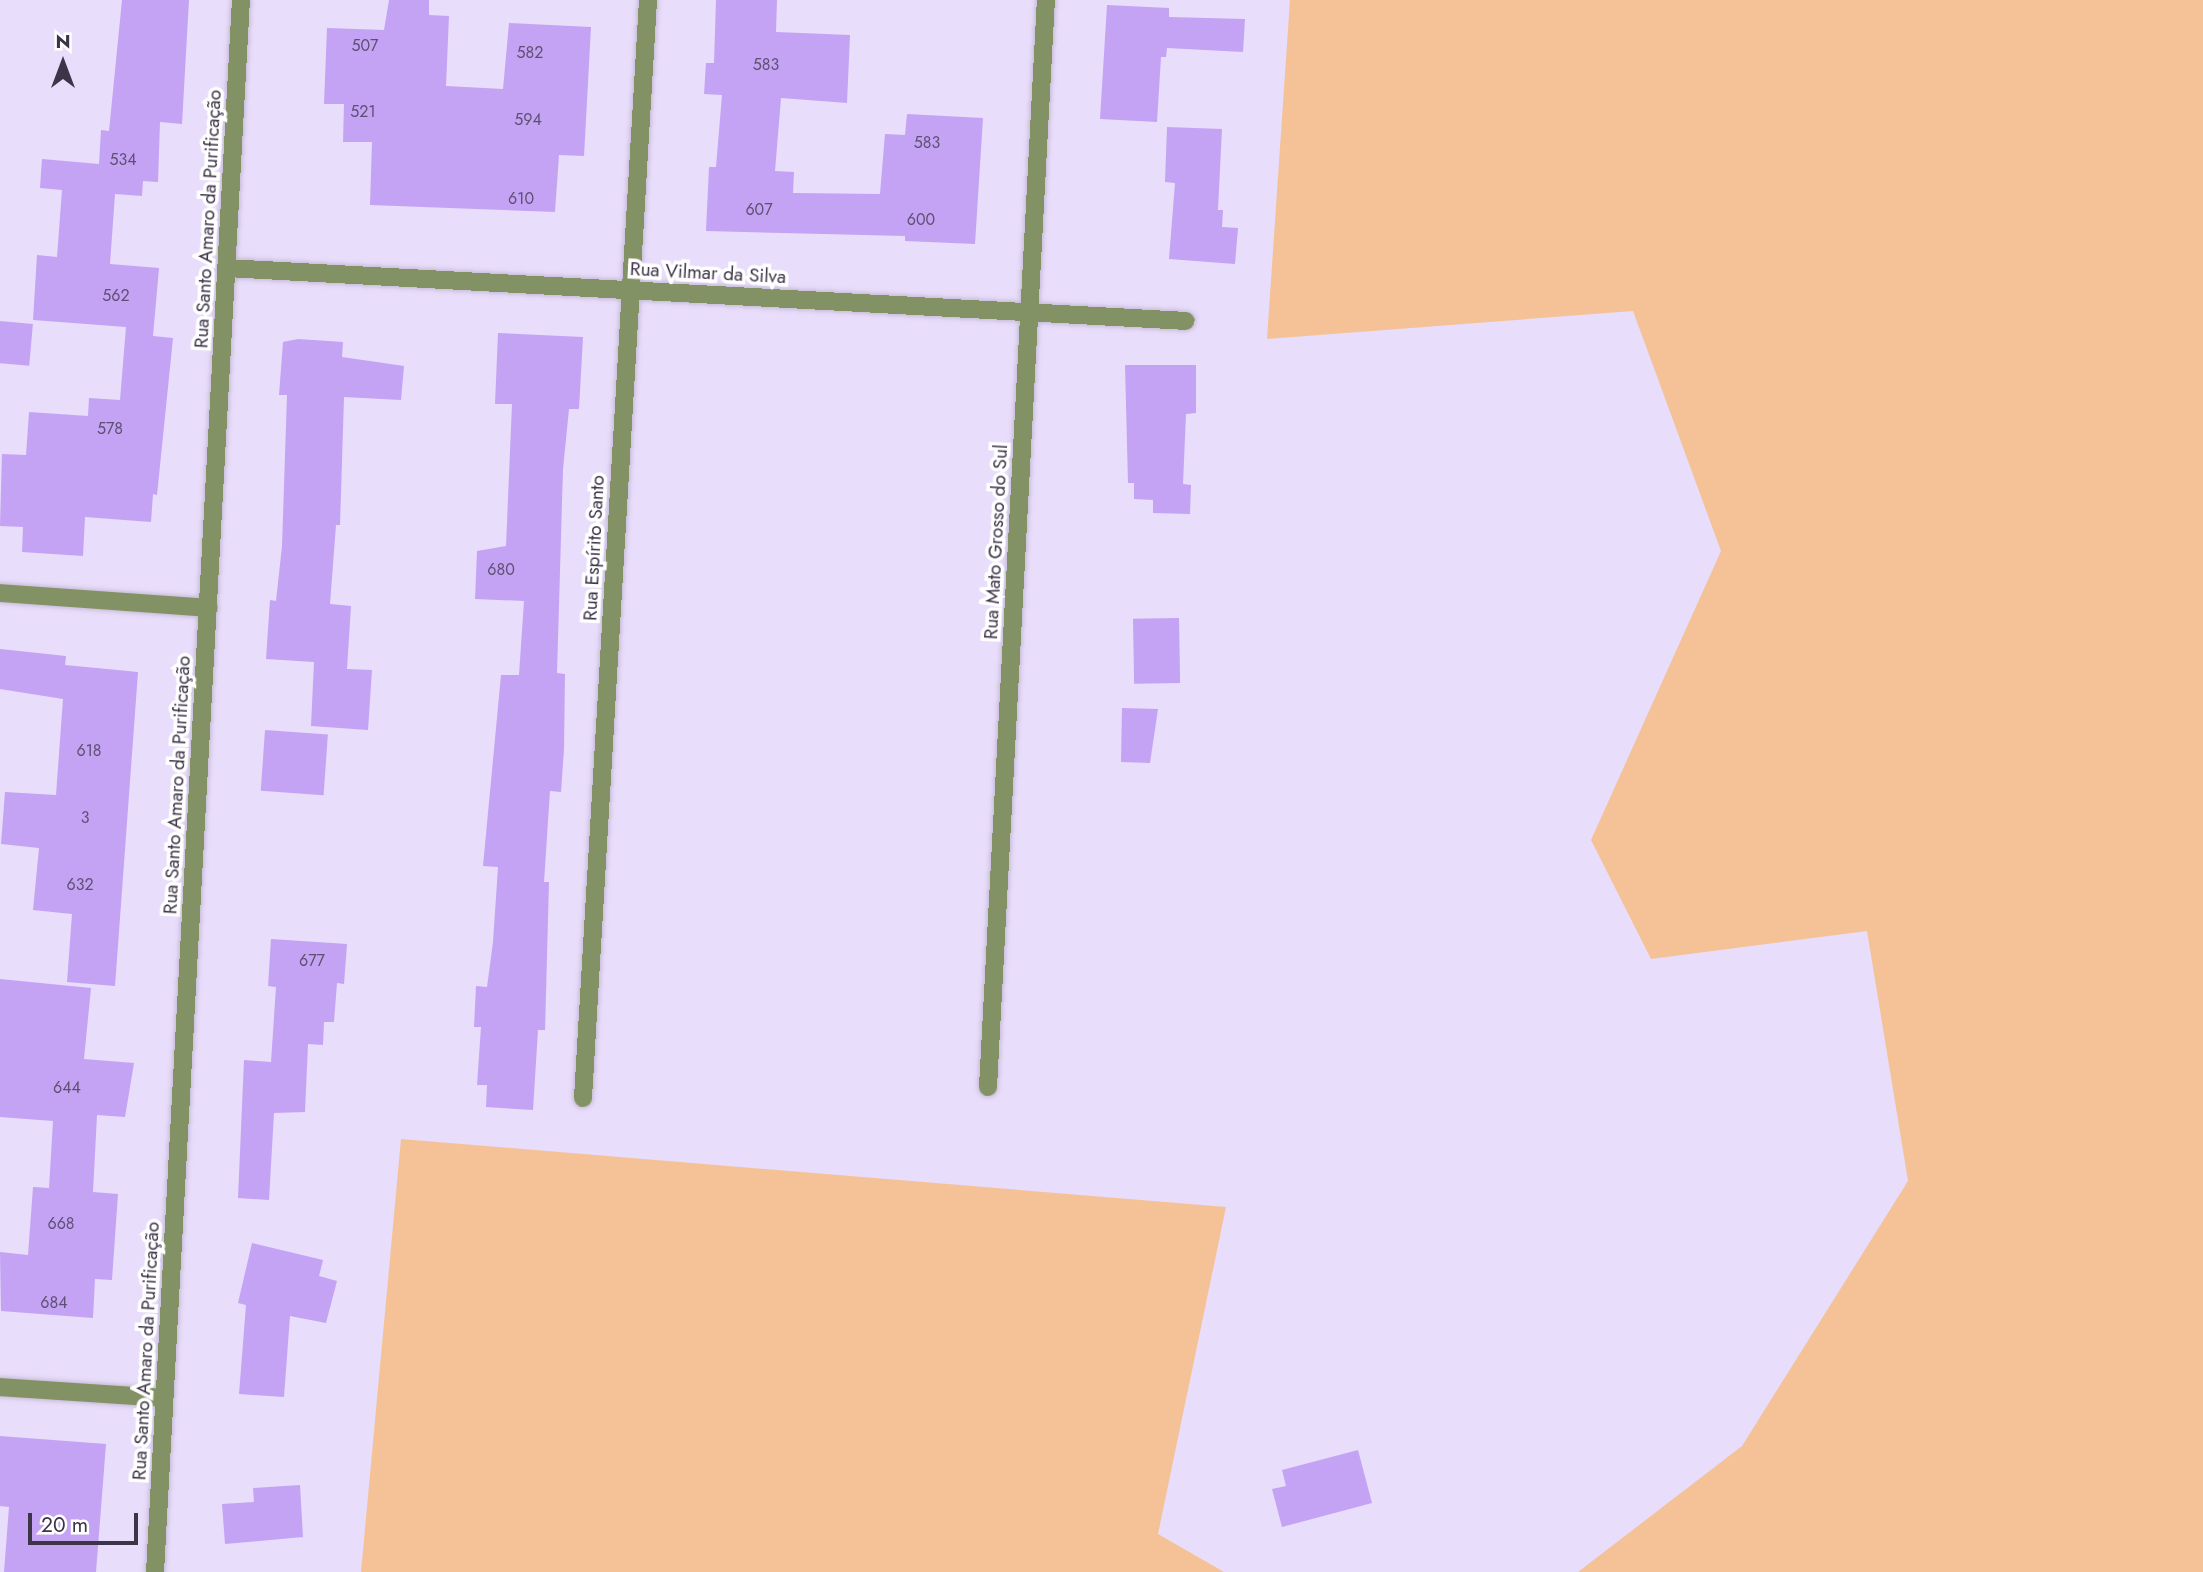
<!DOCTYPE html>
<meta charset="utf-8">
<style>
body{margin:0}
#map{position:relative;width:2203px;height:1572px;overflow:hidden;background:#e8ddfa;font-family:Jost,sans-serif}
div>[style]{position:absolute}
.green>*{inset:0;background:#f4c296}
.building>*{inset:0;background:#c4a3f4;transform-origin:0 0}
.roads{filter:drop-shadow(0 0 2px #c6bbd6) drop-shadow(0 0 2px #c6bbd6)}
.minor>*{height:18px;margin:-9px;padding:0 9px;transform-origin:9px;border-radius:9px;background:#839264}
span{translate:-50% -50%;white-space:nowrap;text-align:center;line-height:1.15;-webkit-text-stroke:7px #fff;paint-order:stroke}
.number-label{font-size:16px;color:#5e5072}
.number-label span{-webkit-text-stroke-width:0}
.street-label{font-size:19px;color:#3c3447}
.north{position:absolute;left:28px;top:28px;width:70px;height:70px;-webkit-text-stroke:5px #fff;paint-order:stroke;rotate:0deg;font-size:19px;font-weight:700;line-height:28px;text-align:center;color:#3c3447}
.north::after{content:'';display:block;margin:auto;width:24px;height:32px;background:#3c3447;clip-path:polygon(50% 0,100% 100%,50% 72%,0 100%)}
.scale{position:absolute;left:28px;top:1513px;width:110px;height:32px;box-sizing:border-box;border:4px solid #3c3447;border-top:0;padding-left:9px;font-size:21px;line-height:24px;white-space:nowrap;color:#3c3447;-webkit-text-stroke:5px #fff;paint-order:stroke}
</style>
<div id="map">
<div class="green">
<div style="clip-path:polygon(1290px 0,2203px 0,2203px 1572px,1578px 1572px,1742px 1446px,1908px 1181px,1867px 931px,1651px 959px,1591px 840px,1721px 551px,1633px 311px,1267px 339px)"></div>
<div style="clip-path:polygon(401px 1139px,1226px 1207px,1158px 1534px,1224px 1572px,361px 1572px)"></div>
</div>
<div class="building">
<div style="clip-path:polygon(122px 0,189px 0,182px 124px,160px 122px,158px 182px,143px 181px,142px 196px,115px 194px,110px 264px,159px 268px,153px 336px,173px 338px,157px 495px,153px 494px,151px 522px,85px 517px,83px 556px,22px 552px,23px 527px,0 526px,2px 454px,26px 455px,29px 412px,88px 416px,89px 398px,120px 400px,126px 327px,33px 320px,37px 255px,57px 257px,62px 190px,40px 188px,42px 159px,99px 164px,101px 130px,109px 131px)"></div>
<div style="clip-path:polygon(389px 0,429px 0,429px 15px,449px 16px,446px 86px,503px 89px,509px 23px,591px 27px,584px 156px,559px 155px,555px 212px,370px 205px,372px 142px,343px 142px,344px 104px,324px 104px,327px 28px,384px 30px)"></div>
<div style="clip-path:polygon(716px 0,777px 0,776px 32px,850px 35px,847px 103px,781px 98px,775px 171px,794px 172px,793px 193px,880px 194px,885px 134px,905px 135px,907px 114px,983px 118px,975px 244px,905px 241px,905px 236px,706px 231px,709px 167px,716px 167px,722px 95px,704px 94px,706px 63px,714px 63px)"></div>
<div style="clip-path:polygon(1107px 5px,1169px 8px,1169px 17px,1245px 19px,1243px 52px,1167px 48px,1166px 57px,1161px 57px,1157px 122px,1100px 119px)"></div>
<div style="clip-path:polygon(1167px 127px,1222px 129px,1218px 210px,1223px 210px,1222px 227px,1238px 228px,1235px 264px,1169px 259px,1175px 183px,1165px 182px)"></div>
<div style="left:0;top:321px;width:33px;height:42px;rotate:5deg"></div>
<div style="clip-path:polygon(498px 333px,583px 337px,579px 409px,569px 409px,563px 469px,557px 673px,565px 674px,564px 749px,561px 792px,550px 791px,544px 882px,549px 882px,545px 1030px,538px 1030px,533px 1110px,486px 1107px,487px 1085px,477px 1085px,481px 1027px,474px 1027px,476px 986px,487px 987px,493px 942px,498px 867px,483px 866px,501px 675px,519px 675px,524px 601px,475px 599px,477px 551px,506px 546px,512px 404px,495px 404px)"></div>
<div style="clip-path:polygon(298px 339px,343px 342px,342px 357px,404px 366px,401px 400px,344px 397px,340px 525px,336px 525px,330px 604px,351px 606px,347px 669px,372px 670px,368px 730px,311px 726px,314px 662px,266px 659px,270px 600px,276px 601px,282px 546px,287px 395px,279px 395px,283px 342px)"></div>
<div style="clip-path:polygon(1125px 365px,1196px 365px,1196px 413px,1186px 414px,1183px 484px,1191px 485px,1190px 514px,1153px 513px,1153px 500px,1134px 499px,1134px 483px,1128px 483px)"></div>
<div style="left:1179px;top:618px;width:65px;height:46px;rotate:89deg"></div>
<div style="clip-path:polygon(0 649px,66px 656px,65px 665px,138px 672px,115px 986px,67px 982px,72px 914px,33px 910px,39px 848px,1px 844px,5px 792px,56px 795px,63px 699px,0 689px)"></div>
<div style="clip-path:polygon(1122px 708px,1158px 709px,1150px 763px,1121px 762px)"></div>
<div style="left:265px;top:730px;width:63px;height:61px;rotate:4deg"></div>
<div style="clip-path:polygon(271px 939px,347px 944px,344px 984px,337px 983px,334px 1022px,324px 1022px,323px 1045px,308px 1044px,305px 1112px,274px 1113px,269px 1200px,238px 1198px,244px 1060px,271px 1062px,276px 987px,268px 986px)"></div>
<div style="clip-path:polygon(0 979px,91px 988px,84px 1059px,134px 1063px,125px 1117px,97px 1115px,93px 1192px,118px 1194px,112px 1280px,95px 1279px,93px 1318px,1px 1311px,0 1252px,28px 1255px,33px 1187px,49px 1188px,53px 1121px,0 1117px)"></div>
<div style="clip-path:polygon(252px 1243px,323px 1260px,319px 1276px,337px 1281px,326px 1323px,290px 1316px,284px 1397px,239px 1394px,246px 1305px,238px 1303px)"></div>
<div style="clip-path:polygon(0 1436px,106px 1444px,96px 1572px,4px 1572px,9px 1507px,0 1506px)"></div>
<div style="clip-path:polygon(1358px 1450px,1372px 1503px,1282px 1527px,1272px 1489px,1286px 1486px,1282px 1470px)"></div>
<div style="clip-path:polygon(300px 1485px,303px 1537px,225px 1544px,222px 1504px,254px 1502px,253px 1488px)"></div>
</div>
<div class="roads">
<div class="minor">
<div style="left:227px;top:268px;width:960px;rotate:3.16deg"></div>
<div style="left:0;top:593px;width:209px;rotate:4.1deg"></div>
<div style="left:988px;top:1087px;width:1089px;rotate:-86.95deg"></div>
<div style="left:583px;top:1098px;width:1100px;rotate:-86.61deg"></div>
<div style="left:0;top:1387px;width:164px;rotate:3.8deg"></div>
<div style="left:155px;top:1572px;width:1574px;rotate:-86.87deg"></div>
</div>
</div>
<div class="number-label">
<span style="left:365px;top:46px">507</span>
<span style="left:530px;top:53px">582</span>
<span style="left:766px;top:65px">583</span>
<span style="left:363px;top:112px">521</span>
<span style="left:528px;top:120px">594</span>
<span style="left:927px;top:143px">583</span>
<span style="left:123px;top:160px">534</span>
<span style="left:521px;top:199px">610</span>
<span style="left:759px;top:210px">607</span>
<span style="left:921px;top:220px">600</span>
<span style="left:116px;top:296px">562</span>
<span style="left:110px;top:429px">578</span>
<span style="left:501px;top:570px">680</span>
<span style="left:89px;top:751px">618</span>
<span style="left:85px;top:818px">3</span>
<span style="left:80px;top:885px">632</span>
<span style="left:312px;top:961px">677</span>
<span style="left:67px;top:1088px">644</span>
<span style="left:61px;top:1224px">668</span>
<span style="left:54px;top:1303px">684</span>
</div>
<div class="street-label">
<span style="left:208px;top:219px;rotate:-87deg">Rua Santo Amaro da Purificação</span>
<span style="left:708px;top:273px;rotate:3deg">Rua Vilmar da Silva</span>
<span style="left:996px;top:542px;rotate:-87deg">Rua Mato Grosso do Sul</span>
<span style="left:594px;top:548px;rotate:-87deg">Rua Espírito Santo</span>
<span style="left:177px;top:785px;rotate:-87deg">Rua Santo Amaro da Purificação</span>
<span style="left:146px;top:1351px;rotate:-87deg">Rua Santo Amaro da Purificação</span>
</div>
<div class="north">N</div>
<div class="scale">20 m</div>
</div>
